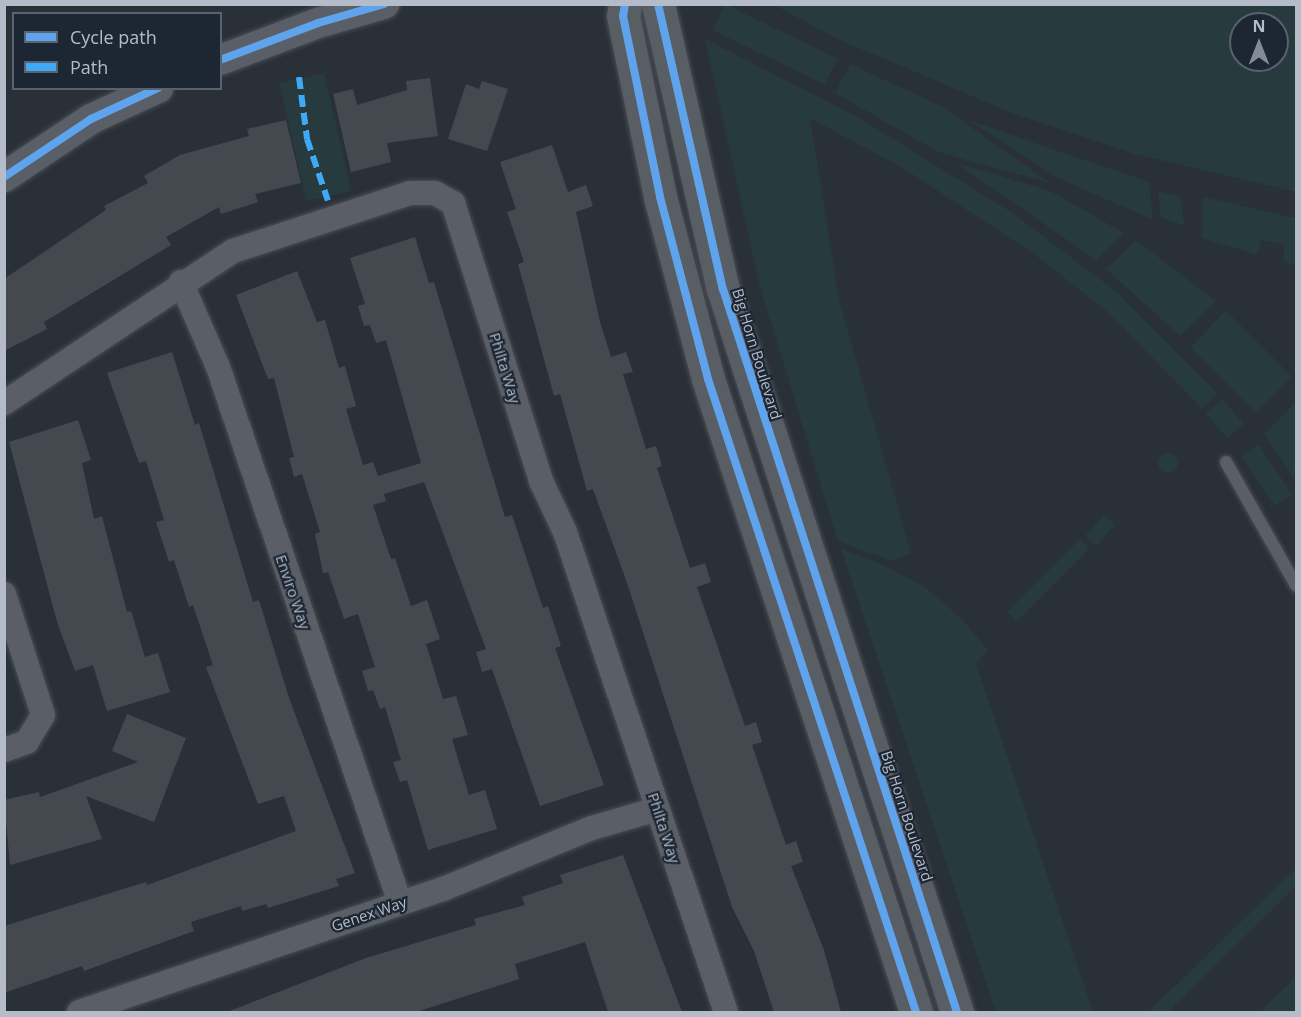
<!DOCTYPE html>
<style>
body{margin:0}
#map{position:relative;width:1301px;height:1017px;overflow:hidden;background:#2a3038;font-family:"Open Sans",sans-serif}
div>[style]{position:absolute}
.green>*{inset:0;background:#273a3e;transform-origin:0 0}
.round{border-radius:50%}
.building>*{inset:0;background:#444950}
.roads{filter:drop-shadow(0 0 2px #484c53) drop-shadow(0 0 2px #484c53)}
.service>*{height:12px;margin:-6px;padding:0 6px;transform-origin:6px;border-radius:6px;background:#5a5e66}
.minor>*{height:24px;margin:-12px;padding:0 12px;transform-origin:12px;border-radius:12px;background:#5a5e66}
.tertiary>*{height:30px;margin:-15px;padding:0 15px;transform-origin:15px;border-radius:15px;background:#5a5e66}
.secondary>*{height:33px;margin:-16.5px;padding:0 16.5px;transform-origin:16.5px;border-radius:16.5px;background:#595d64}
.quiet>*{height:6px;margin-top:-3px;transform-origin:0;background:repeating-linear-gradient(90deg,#3fa9f5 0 12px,transparent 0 18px)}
.cycleway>*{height:8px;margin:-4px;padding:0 4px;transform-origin:4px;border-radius:4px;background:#60a3ed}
span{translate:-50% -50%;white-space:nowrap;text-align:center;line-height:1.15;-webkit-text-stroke:4.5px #1d2633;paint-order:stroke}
.street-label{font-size:15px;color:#b4bcc9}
.frame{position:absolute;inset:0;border:6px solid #b4bcc9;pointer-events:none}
.legend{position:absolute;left:12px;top:12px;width:210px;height:78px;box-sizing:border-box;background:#1d2633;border:2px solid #59626f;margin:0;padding:8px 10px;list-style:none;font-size:18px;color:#b4bcc9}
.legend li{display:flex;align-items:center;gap:12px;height:30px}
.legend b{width:30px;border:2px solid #59626f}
.north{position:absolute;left:1229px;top:12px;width:60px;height:60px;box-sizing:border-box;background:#1d2633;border:2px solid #59626f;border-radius:50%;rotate:0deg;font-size:16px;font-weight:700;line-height:24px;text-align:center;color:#b4bcc9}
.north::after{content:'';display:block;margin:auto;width:21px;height:27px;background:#848b96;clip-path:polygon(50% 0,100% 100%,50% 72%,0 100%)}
</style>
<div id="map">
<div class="green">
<div style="left:725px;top:4px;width:125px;height:29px;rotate:26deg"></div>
<div style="clip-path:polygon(evenodd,774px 5px,1296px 5px,1296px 192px,1135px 154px,1012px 113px,842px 41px,774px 5px,1241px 24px,1277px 24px,1277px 60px,1241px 60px,1241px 24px)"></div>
<div style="clip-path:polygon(705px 39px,856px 116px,1011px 212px,1117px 292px,1218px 394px,1202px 409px,1109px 313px,1034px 254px,903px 168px,810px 118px,839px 300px,911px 553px,892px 561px,838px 541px,760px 287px)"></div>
<div style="clip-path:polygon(850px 64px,943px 107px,1050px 183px,938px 152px,835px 93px)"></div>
<div style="left:324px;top:73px;width:121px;height:46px;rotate:77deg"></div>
<div style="clip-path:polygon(968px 120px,1149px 182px,1153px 220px,1056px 177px)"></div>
<div style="clip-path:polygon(956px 163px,1050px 191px,1124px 233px,1096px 260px)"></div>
<div style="clip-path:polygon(1158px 191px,1180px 197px,1185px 226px,1161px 218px)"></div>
<div style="clip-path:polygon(1203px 197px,1296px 218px,1296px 265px,1284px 262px,1284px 245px,1261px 240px,1257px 255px,1202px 238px)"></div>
<div style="clip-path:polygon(1136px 240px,1216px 301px,1180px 336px,1106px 269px)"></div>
<div style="left:1226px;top:311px;width:93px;height:51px;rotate:45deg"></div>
<div style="left:1222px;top:399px;width:33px;height:22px;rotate:49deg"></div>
<div style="clip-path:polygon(1296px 402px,1296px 481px,1264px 434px)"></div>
<div style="left:1259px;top:445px;width:59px;height:21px;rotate:56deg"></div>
<div class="round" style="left:1158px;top:453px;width:20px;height:20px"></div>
<div style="left:1104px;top:515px;width:15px;height:28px;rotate:42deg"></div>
<div style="left:1080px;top:539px;width:14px;height:103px;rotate:45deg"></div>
<div style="clip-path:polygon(841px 549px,881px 564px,925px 587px,964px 621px,988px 651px,976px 663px,1093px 1012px,996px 1012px)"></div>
<div style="clip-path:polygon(1296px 868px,1296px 886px,1168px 1012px,1148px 1012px)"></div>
<div style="clip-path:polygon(1296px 977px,1296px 1012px,1260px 1012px)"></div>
</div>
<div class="building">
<div style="clip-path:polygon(430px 78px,438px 136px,387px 143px,391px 162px,351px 172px,333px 94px,353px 89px,357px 105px,407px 90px,406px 81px)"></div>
<div style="clip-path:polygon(482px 81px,508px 89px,487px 151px,448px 139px,466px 84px,479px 89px)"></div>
<div style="clip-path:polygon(286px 120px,301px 183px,255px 194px,258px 202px,221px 214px,219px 207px,166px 237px,171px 245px,44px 322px,47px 329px,4px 351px,4px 279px,106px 210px,104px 206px,148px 183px,144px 176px,180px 155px,249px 136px,247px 129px)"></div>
<div style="clip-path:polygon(552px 145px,568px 192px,586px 185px,593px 206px,576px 212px,600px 322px,611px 357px,626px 352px,633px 372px,623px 374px,646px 449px,656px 446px,662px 466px,657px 468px,690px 568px,705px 563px,711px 582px,697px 587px,745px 726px,756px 722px,762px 742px,752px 745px,786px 845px,796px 841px,803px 862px,791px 866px,824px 950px,841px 1012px,774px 1012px,754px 951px,732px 907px,626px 580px,593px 489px,587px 491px,560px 394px,554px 396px,518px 264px,524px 262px,507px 212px,516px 209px,500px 162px)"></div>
<div style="clip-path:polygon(415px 237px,429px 283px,434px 282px,505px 517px,512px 515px,543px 608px,548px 606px,561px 646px,555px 648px,604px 785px,540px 806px,492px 669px,482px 672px,476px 652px,486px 649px,424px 482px,384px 494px,386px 501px,373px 505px,391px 559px,395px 558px,411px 606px,427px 600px,440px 639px,426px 644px,443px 699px,456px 696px,468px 735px,452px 739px,469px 795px,485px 790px,497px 829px,428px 850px,407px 780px,400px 782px,393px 762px,401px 760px,385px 707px,380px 709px,373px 690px,368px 691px,362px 671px,375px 667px,358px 614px,344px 619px,328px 572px,323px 573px,315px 534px,320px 532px,302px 474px,294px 477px,289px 458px,294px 457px,274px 378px,268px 379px,236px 295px,297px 271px,317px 322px,325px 320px,339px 368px,345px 366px,356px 406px,346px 409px,363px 465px,373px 462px,378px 476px,421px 463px,386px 340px,376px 343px,370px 325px,364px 326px,358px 306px,365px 304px,350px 258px)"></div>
<div style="clip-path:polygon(172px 352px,195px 425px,199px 423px,253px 602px,259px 600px,289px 698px,355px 873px,336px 879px,339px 886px,268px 908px,266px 904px,242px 911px,241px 906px,191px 922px,194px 931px,84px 971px,82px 966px,4px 993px,4px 926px,146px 882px,147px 885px,296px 831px,284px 796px,258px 804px,206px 667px,213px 665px,193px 605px,189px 607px,174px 560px,169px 562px,156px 522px,164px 520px,146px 461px,139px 463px,107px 373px)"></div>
<div style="clip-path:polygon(78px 420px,91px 460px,82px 463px,94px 519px,102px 516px,127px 612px,131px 611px,145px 657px,158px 653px,170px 692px,107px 711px,93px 665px,75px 671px,57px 622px,9px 442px)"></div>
<div style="clip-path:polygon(127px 714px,186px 738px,154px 822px,86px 796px,102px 839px,10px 865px,4px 800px,39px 792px,40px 797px,138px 762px,112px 751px)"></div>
<div style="clip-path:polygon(623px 855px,682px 1012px,608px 1012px,585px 942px,515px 964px,519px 979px,416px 1012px,227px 1012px,366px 958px,476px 925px,474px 919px,525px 905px,522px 897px,563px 883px,560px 875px)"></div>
</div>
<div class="roads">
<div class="service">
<div style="left:1226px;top:462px;width:142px;rotate:60.4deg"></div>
</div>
<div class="minor">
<div style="left:181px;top:282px;width:93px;rotate:66.5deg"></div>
<div style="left:218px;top:367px;width:566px;rotate:71.24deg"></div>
<div style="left:4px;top:403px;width:275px;rotate:-33.6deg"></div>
<div style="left:233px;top:251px;width:186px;rotate:-18.1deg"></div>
<div style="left:410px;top:193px;width:25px"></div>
<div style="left:435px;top:193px;width:21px;rotate:29deg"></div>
<div style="left:453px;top:203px;width:292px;rotate:72.4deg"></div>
<div style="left:541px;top:481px;width:56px;rotate:64.8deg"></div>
<div style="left:565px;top:532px;width:506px;rotate:71.46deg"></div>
<div style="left:4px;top:594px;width:127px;rotate:72.1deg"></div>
<div style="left:43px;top:715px;width:31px;rotate:121deg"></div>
<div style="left:27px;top:742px;width:24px;rotate:161deg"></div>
<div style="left:79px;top:1012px;width:384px;rotate:-18.7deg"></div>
<div style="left:443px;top:889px;width:161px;rotate:-22.3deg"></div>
<div style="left:592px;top:828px;width:68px;rotate:-16.3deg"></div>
</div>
<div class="tertiary">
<div style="left:220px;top:60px;width:105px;rotate:-20.7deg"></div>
<div style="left:318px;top:23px;width:69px;rotate:-16.1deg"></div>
<div style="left:4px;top:177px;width:105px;rotate:-33.7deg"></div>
<div style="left:91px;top:119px;width:74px;rotate:-24.8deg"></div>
</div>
<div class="secondary">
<div style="left:625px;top:4px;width:12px;rotate:99deg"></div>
<div style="left:623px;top:16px;width:185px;rotate:78.4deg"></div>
<div style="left:660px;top:197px;width:188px;rotate:75.2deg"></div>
<div style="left:708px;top:379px;width:666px;rotate:71.81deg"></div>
<div style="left:658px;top:4px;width:292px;rotate:77.2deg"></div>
<div style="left:723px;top:289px;width:760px;rotate:72.07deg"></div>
</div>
</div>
<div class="quiet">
<div style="left:299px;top:77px;width:63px;rotate:82.6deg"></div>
<div style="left:307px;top:139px;width:65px;rotate:71.3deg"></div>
</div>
<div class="cycleway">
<div style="left:625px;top:4px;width:12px;rotate:99deg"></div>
<div style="left:623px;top:16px;width:185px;rotate:78.4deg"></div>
<div style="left:660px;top:197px;width:188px;rotate:75.2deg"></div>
<div style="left:708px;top:379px;width:666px;rotate:71.81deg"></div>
<div style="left:658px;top:4px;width:292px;rotate:77.2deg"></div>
<div style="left:723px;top:289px;width:760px;rotate:72.07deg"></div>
<div style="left:220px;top:60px;width:105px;rotate:-20.7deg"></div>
<div style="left:318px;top:23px;width:69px;rotate:-16.1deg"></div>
<div style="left:4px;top:177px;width:105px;rotate:-33.7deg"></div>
<div style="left:91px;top:119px;width:74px;rotate:-24.8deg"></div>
</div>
<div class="street-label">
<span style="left:757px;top:354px;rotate:73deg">Big Horn Boulevard</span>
<span style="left:505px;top:368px;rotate:73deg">Philta Way</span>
<span style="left:293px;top:592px;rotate:71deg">Enviro Way</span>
<span style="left:907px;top:816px;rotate:72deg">Big Horn Boulevard</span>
<span style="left:664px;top:828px;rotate:72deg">Philta Way</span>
<span style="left:369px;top:914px;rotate:-19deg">Genex Way</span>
</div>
<div class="frame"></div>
<ul class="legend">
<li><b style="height:8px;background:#60a3ed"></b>Cycle path</li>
<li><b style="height:8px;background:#3fa9f5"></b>Path</li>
</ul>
<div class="north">N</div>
</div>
